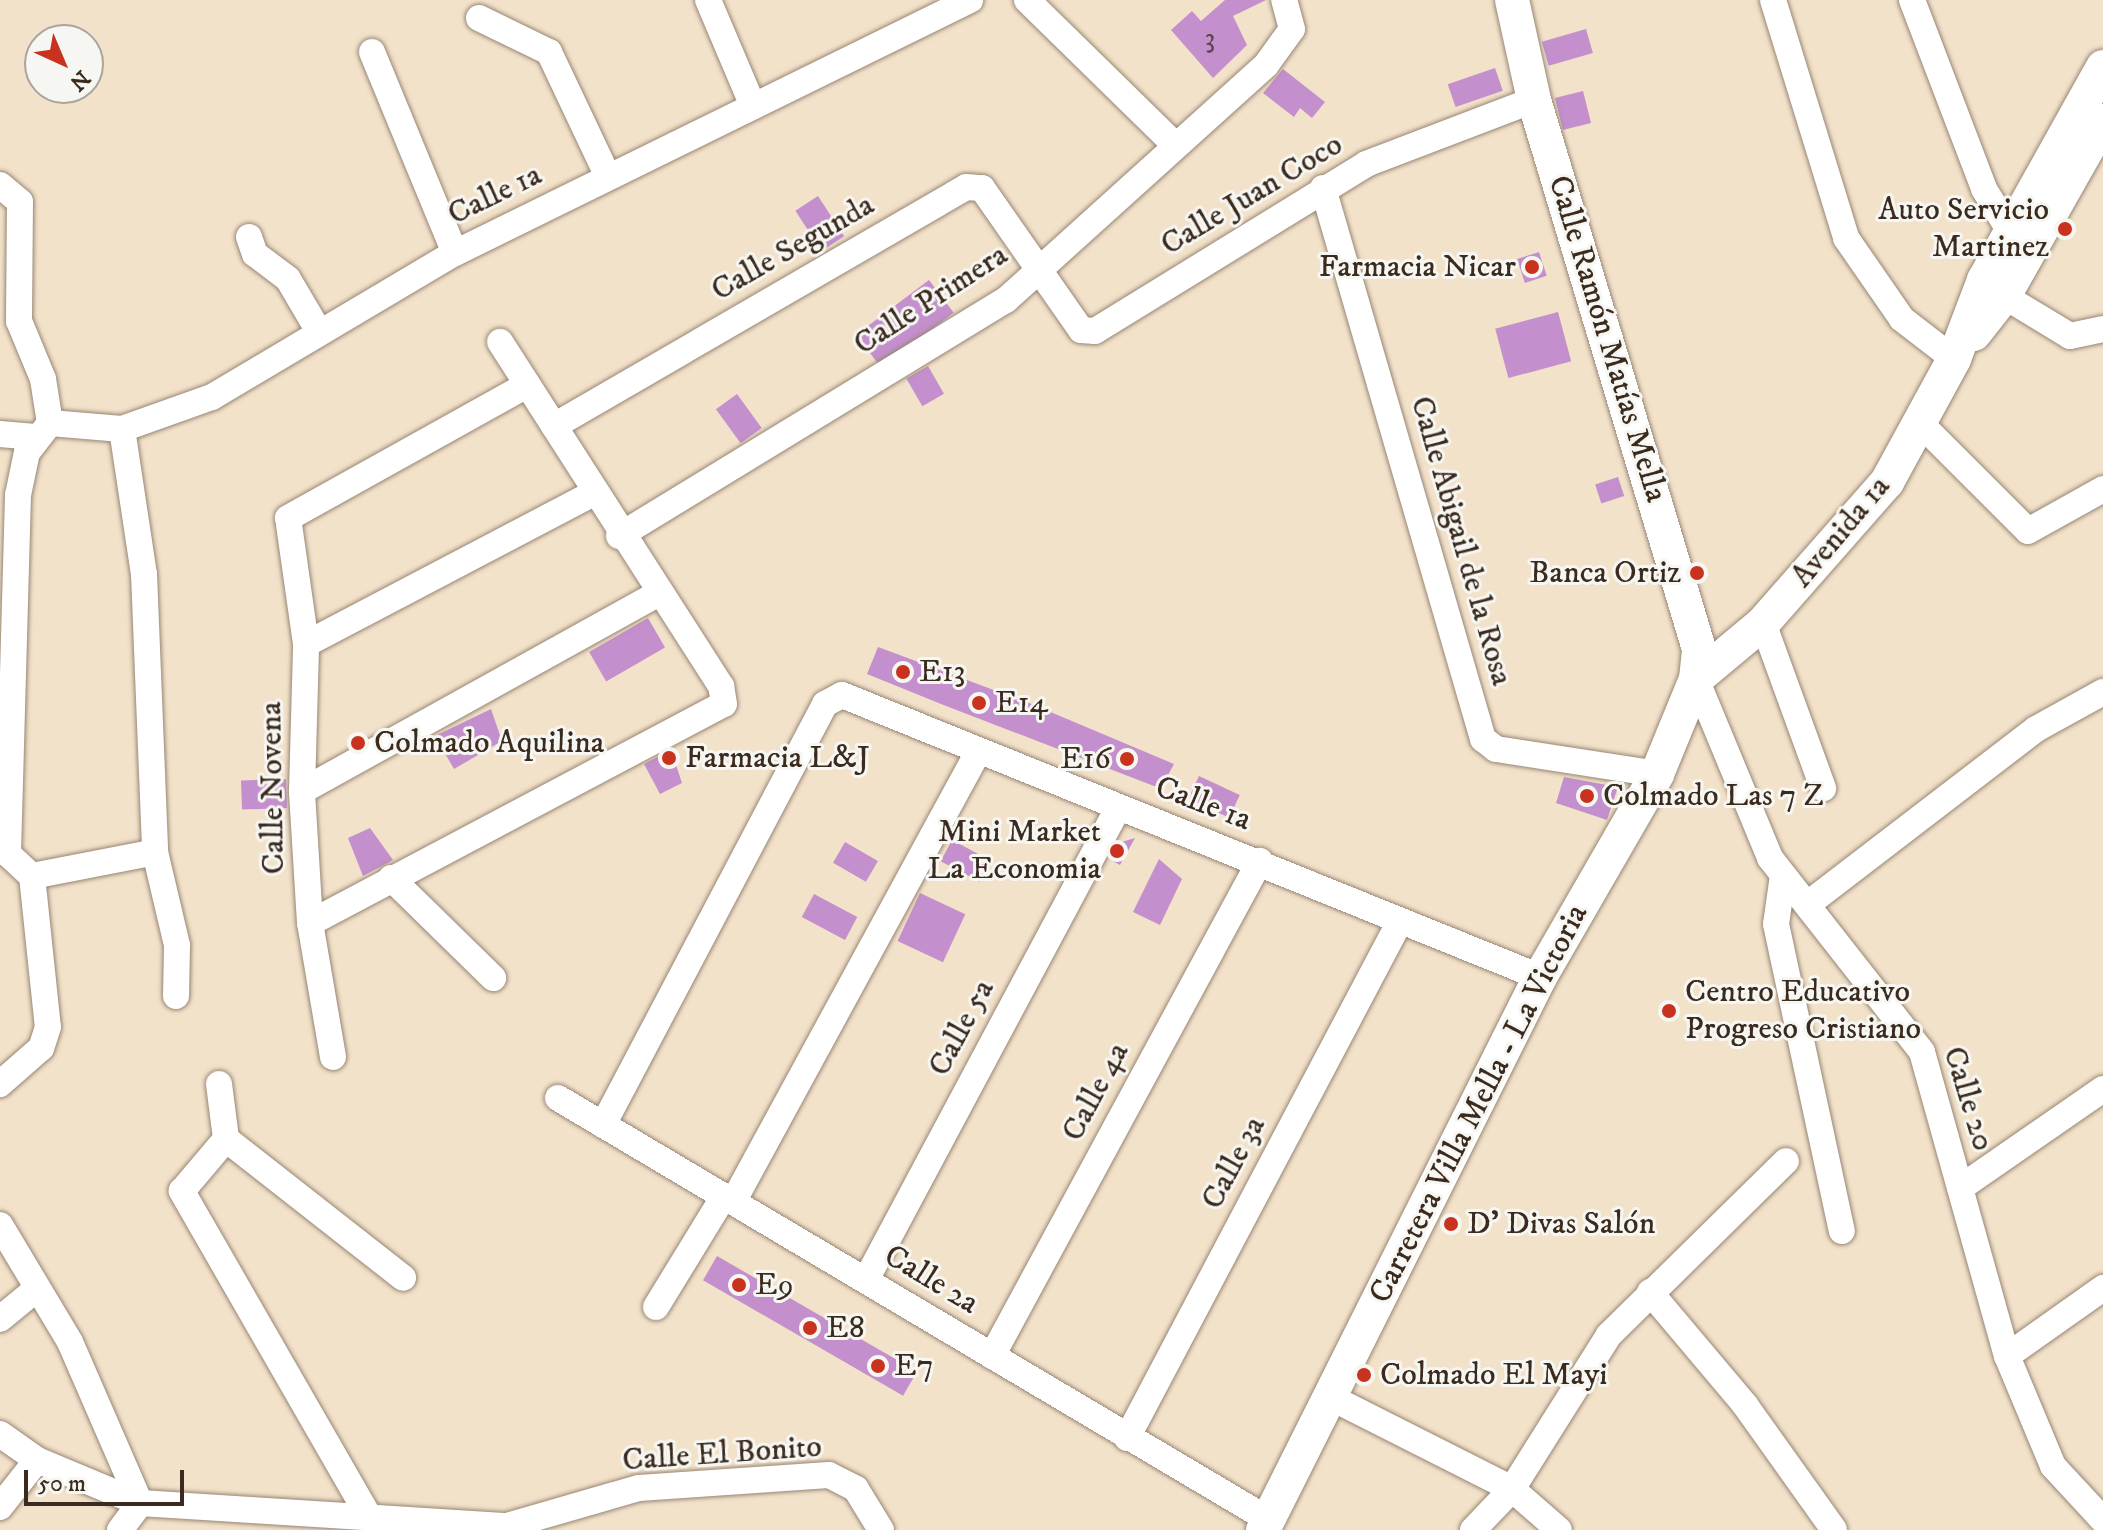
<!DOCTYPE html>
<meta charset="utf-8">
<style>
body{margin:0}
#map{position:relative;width:2103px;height:1530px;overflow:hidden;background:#f3e2ca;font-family:"IM FELL DW Pica",serif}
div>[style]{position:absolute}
.building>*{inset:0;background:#c38fcc;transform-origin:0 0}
.roads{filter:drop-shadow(0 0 2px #978674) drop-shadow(0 0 2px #978674)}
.minor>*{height:26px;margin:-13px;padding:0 13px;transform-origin:13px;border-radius:13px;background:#fff}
.major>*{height:34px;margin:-17px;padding:0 17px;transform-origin:17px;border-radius:17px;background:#fff}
.dots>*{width:22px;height:22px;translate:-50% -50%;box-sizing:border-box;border:4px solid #f6f6f2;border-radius:50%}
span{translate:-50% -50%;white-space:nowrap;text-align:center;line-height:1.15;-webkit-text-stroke:6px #f6f6f2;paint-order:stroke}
.number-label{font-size:28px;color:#5d434a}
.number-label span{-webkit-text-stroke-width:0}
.street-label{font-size:32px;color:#3b2a1e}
.poi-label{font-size:32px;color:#3b2a1e}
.right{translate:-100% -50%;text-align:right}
.left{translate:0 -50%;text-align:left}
.north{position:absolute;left:24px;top:24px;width:80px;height:80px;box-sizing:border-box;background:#f6f6f2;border:2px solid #aba49d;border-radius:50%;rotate:136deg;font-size:22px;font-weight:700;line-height:32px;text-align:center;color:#3b2a1e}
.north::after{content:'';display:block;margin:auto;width:28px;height:36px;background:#c8321e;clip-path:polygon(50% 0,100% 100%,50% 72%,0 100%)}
.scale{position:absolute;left:24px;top:1470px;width:160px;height:36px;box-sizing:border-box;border:4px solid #3b2a1e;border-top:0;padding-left:10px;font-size:24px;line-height:28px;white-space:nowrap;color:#3b2a1e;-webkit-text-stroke:6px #f6f6f2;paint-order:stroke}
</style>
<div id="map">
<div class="building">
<div style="clip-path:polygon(1225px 0,1266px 0,1233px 16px,1247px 45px,1213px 78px,1171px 30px,1192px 11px,1201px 21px)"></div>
<div style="left:1586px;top:29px;width:25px;height:46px;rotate:74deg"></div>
<div style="left:1495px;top:68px;width:24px;height:50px;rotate:71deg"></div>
<div style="clip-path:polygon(1283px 69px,1325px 102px,1312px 118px,1300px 108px,1294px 117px,1263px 93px)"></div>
<div style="left:1583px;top:91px;width:33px;height:29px;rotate:76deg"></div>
<div style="left:818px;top:196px;width:48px;height:27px;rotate:57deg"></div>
<div style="left:1539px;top:252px;width:25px;height:23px;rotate:72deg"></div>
<div style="left:929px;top:280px;width:41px;height:91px;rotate:53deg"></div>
<div style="left:1558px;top:312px;width:51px;height:65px;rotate:75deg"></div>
<div style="left:928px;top:366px;width:32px;height:25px;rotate:60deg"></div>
<div style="left:737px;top:394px;width:42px;height:26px;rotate:54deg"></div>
<div style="left:1618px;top:477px;width:20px;height:24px;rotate:72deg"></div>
<div style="left:648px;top:618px;width:34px;height:68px;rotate:60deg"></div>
<div style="clip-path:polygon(878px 647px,1029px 703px,1174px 764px,1162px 786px,1154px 786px,941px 704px,867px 674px)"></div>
<div style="clip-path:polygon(491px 709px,502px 741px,454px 769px,435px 736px)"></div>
<div style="clip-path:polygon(671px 750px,682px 783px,660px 794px,644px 764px)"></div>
<div style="left:1199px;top:776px;width:45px;height:25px;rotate:25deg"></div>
<div style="clip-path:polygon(1564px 777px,1618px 787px,1607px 820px,1556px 803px)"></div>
<div style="left:286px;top:779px;width:29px;height:45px;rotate:88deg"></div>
<div style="clip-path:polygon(370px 828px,393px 860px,363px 876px,348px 838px)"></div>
<div style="clip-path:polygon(1135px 838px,1120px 865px,1109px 859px,1118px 843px)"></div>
<div style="left:952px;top:840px;width:44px;height:24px;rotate:28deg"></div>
<div style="left:845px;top:842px;width:38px;height:24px;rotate:30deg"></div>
<div style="clip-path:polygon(1159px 859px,1182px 879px,1160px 925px,1133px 912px)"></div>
<div style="left:920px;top:893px;width:50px;height:53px;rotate:25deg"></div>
<div style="left:814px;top:894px;width:49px;height:26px;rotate:28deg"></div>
<div style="left:717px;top:1256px;width:231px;height:28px;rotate:30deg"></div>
</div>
<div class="roads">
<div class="minor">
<div style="left:708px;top:0;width:115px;rotate:67deg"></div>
<div style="left:1027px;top:0;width:206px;rotate:44.4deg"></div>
<div style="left:1773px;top:0;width:249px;rotate:72.9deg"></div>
<div style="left:1846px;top:238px;width:98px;rotate:55.3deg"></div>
<div style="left:1902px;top:319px;width:66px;rotate:37.6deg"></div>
<div style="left:1912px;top:0;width:202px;rotate:69.1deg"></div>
<div style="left:1984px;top:189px;width:52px;rotate:58.5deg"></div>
<div style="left:479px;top:18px;width:78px;rotate:25.9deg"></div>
<div style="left:549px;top:52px;width:138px;rotate:64.7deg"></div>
<div style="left:372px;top:52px;width:217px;rotate:67.6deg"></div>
<div style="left:0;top:185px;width:26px;rotate:40deg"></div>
<div style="left:20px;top:202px;width:119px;rotate:90.5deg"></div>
<div style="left:19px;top:321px;width:63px;rotate:67.5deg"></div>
<div style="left:43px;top:379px;width:45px;rotate:81deg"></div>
<div style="left:50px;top:423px;width:37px;rotate:128deg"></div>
<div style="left:27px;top:452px;width:44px;rotate:101.8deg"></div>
<div style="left:18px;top:495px;width:359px;rotate:91.6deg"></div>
<div style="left:8px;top:854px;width:33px;rotate:43deg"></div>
<div style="left:32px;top:876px;width:152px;rotate:84deg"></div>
<div style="left:48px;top:1027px;width:22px;rotate:108deg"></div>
<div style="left:41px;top:1048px;width:55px;rotate:138.7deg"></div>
<div style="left:1323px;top:188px;width:574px;rotate:73.81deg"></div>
<div style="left:1483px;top:739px;width:16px;rotate:38deg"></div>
<div style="left:1496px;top:749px;width:163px;rotate:8.8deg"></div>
<div style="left:249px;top:237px;width:18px;rotate:71deg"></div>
<div style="left:255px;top:254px;width:41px;rotate:37.1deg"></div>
<div style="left:288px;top:279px;width:59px;rotate:59.5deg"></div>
<div style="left:2004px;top:296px;width:77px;rotate:31.2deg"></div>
<div style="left:2070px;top:336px;width:34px;rotate:-12deg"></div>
<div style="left:50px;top:423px;width:72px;rotate:4.8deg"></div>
<div style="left:122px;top:429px;width:96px;rotate:-19.6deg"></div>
<div style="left:212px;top:397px;width:282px;rotate:-30.7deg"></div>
<div style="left:455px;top:253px;width:574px;rotate:-26.16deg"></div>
<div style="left:1921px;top:424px;width:151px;rotate:45deg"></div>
<div style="left:2028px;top:531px;width:86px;rotate:-29.2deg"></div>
<div style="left:554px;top:426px;width:476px;rotate:-30.1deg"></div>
<div style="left:966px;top:187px;width:16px;rotate:4deg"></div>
<div style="left:982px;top:188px;width:173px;rotate:55.1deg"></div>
<div style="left:1081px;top:330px;width:14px;rotate:4deg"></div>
<div style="left:1095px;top:331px;width:318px;rotate:-31.6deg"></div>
<div style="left:1366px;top:164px;width:180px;rotate:-20.9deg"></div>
<div style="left:122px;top:429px;width:147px;rotate:81.4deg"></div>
<div style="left:144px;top:574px;width:278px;rotate:87.7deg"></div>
<div style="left:155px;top:852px;width:96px;rotate:76.7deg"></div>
<div style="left:177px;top:945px;width:51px;rotate:91.1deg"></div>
<div style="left:0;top:434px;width:35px;rotate:5deg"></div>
<div style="left:619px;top:536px;width:453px;rotate:-31.4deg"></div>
<div style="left:1006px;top:300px;width:350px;rotate:-42.1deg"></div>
<div style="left:1266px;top:65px;width:44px;rotate:-54.2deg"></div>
<div style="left:1292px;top:29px;width:30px;rotate:-105deg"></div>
<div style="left:1763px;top:623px;width:176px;rotate:70deg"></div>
<div style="left:306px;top:644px;width:325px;rotate:-27.7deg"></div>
<div style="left:1696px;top:679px;width:194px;rotate:67.5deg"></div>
<div style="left:1770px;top:858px;width:246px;rotate:51.9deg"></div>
<div style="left:1922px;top:1052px;width:316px;rotate:74.4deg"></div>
<div style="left:2007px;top:1356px;width:119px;rotate:67.3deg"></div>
<div style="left:2053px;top:1466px;width:74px;rotate:47.2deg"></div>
<div style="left:302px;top:791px;width:405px;rotate:-29deg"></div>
<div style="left:1783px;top:875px;width:49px;rotate:98.1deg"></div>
<div style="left:1776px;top:924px;width:314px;rotate:77.9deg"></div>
<div style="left:32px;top:876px;width:125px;rotate:-11deg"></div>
<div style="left:391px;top:878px;width:143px;rotate:44.4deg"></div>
<div style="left:1808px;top:904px;width:287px;rotate:-37.5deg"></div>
<div style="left:2036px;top:729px;width:77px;rotate:-28.9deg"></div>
<div style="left:310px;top:923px;width:468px;rotate:-27.9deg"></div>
<div style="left:724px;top:704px;width:18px;rotate:-99deg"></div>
<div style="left:721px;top:686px;width:409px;rotate:-122.7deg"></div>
<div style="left:333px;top:1057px;width:136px;rotate:-99.7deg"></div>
<div style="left:310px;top:923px;width:132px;rotate:-93.5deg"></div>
<div style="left:302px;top:791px;width:147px;rotate:-88.4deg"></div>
<div style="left:306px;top:644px;width:127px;rotate:-98.1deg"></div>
<div style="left:288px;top:518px;width:271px;rotate:-29.1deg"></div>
<div style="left:219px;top:1084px;width:55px;rotate:82.7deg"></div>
<div style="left:558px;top:1098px;width:827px;rotate:30.69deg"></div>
<div style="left:603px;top:1125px;width:476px;rotate:-62.2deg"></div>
<div style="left:825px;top:704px;width:19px;rotate:-28deg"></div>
<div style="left:842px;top:695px;width:753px;rotate:22deg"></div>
<div style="left:1960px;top:1188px;width:174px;rotate:-34.7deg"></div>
<div style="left:733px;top:1202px;width:510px;rotate:-61.43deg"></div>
<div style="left:0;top:1225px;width:136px;rotate:59.1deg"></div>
<div style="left:70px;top:1342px;width:176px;rotate:66.5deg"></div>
<div style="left:866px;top:1280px;width:535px;rotate:-61.9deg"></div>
<div style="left:1650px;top:1292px;width:148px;rotate:49.9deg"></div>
<div style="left:1745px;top:1405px;width:153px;rotate:54.5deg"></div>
<div style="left:656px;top:1307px;width:130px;rotate:-58.5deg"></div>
<div style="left:0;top:1319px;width:44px;rotate:-39.5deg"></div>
<div style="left:992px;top:1356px;width:563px;rotate:-61.57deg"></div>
<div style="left:2007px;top:1356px;width:118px;rotate:-35.3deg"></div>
<div style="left:1330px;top:1397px;width:204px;rotate:26.8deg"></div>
<div style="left:1512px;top:1489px;width:62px;rotate:41.1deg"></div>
<div style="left:0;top:1434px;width:45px;rotate:35.1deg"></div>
<div style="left:37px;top:1460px;width:112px;rotate:22.7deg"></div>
<div style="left:140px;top:1503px;width:368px;rotate:3.6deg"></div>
<div style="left:507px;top:1526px;width:137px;rotate:-16.1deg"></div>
<div style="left:639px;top:1488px;width:190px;rotate:-3.9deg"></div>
<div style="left:829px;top:1475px;width:30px;rotate:27deg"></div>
<div style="left:856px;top:1489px;width:48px;rotate:58.6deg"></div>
<div style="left:1127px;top:1438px;width:585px;rotate:-62.16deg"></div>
<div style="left:0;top:1507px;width:60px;rotate:-51.8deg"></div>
<div style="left:368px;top:1515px;width:374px;rotate:-119.9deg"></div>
<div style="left:182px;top:1191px;width:68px;rotate:-49.8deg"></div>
<div style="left:226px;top:1139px;width:225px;rotate:38.1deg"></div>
<div style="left:120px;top:1530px;width:34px;rotate:-53deg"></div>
<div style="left:1473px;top:1530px;width:57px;rotate:-46.4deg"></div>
<div style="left:1512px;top:1489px;width:182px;rotate:-57.8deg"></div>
<div style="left:1609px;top:1335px;width:248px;rotate:-44.5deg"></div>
</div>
<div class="major">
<div style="left:1974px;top:334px;width:48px;rotate:-51.7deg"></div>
<div style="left:2004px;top:296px;width:201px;rotate:-60.5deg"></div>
<div style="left:1696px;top:679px;width:87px;rotate:-39.9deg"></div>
<div style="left:1763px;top:623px;width:188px;rotate:-48.7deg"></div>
<div style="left:1887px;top:482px;width:140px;rotate:-61.4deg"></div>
<div style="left:1954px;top:359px;width:85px;rotate:-69.2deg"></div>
<div style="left:1984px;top:280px;width:244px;rotate:-60.8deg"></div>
<div style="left:1263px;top:1530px;width:618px;rotate:-63.39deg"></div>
<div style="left:1540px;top:977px;width:234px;rotate:-60deg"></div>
<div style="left:1657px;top:774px;width:103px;rotate:-67.7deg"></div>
<div style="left:1696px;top:679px;width:30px;rotate:-84deg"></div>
<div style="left:1699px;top:649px;width:573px;rotate:-106.73deg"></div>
<div style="left:1534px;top:100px;width:102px;rotate:-102.4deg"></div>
</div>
</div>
<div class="dots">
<div style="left:2065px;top:229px;background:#c8321e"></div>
<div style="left:1532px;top:267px;background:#c8321e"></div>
<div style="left:1697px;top:573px;background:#c8321e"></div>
<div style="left:903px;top:672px;background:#c8321e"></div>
<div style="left:979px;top:703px;background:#c8321e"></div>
<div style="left:358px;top:743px;background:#c8321e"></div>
<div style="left:669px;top:758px;background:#c8321e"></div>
<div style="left:1127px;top:759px;background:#c8321e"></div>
<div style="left:1587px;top:796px;background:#c8321e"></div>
<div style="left:1117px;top:851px;background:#c8321e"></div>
<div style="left:1669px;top:1011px;background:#c8321e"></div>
<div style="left:1451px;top:1224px;background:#c8321e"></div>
<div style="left:739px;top:1285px;background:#c8321e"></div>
<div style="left:810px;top:1328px;background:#c8321e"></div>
<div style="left:878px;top:1366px;background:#c8321e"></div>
<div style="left:1364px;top:1375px;background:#c8321e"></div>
</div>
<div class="number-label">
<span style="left:1210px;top:39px">3</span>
</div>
<div class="street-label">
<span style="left:495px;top:195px;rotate:-26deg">Calle 1a</span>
<span style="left:1252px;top:195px;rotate:-31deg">Calle Juan Coco</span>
<span style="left:793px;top:248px;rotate:-30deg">Calle Segunda</span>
<span style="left:931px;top:300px;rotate:-33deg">Calle Primera</span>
<span style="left:1607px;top:339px;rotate:73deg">Calle Ramón Matías Mella</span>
<span style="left:1841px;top:532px;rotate:-50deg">Avenida 1a</span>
<span style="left:1461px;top:541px;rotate:74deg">Calle Abigail de la Rosa</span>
<span style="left:273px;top:788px;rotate:-91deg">Calle Novena</span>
<span style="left:1203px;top:804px;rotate:21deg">Calle 1a</span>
<span style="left:962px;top:1028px;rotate:-62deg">Calle 5a</span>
<span style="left:1096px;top:1092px;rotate:-62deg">Calle 4a</span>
<span style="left:1968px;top:1099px;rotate:73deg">Calle 20</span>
<span style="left:1479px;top:1104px;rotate:-63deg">Carretera Villa Mella - La Victoria</span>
<span style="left:1234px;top:1163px;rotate:-62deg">Calle 3a</span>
<span style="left:931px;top:1280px;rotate:31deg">Calle 2a</span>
<span style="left:722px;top:1454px;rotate:-4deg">Calle El Bonito</span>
</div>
<div class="poi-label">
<span class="right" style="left:2049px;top:229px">Auto Servicio<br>Martinez</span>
<span class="right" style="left:1516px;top:267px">Farmacia Nicar</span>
<span class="right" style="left:1681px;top:573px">Banca Ortiz</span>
<span class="left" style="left:919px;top:672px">E13</span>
<span class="left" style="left:995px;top:703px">E14</span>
<span class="left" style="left:374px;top:743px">Colmado Aquilina</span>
<span class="left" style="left:685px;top:758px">Farmacia L&amp;J</span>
<span class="right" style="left:1111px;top:759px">E16</span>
<span class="left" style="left:1603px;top:796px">Colmado Las 7 Z</span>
<span class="right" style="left:1101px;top:851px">Mini Market<br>La Economia</span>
<span class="left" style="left:1685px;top:1011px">Centro Educativo<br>Progreso Cristiano</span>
<span class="left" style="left:1467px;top:1224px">D' Divas Salón</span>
<span class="left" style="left:755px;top:1285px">E9</span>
<span class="left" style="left:826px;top:1328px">E8</span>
<span class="left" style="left:894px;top:1366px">E7</span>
<span class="left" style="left:1380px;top:1375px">Colmado El Mayi</span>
</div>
<div class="north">N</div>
<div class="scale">50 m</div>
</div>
